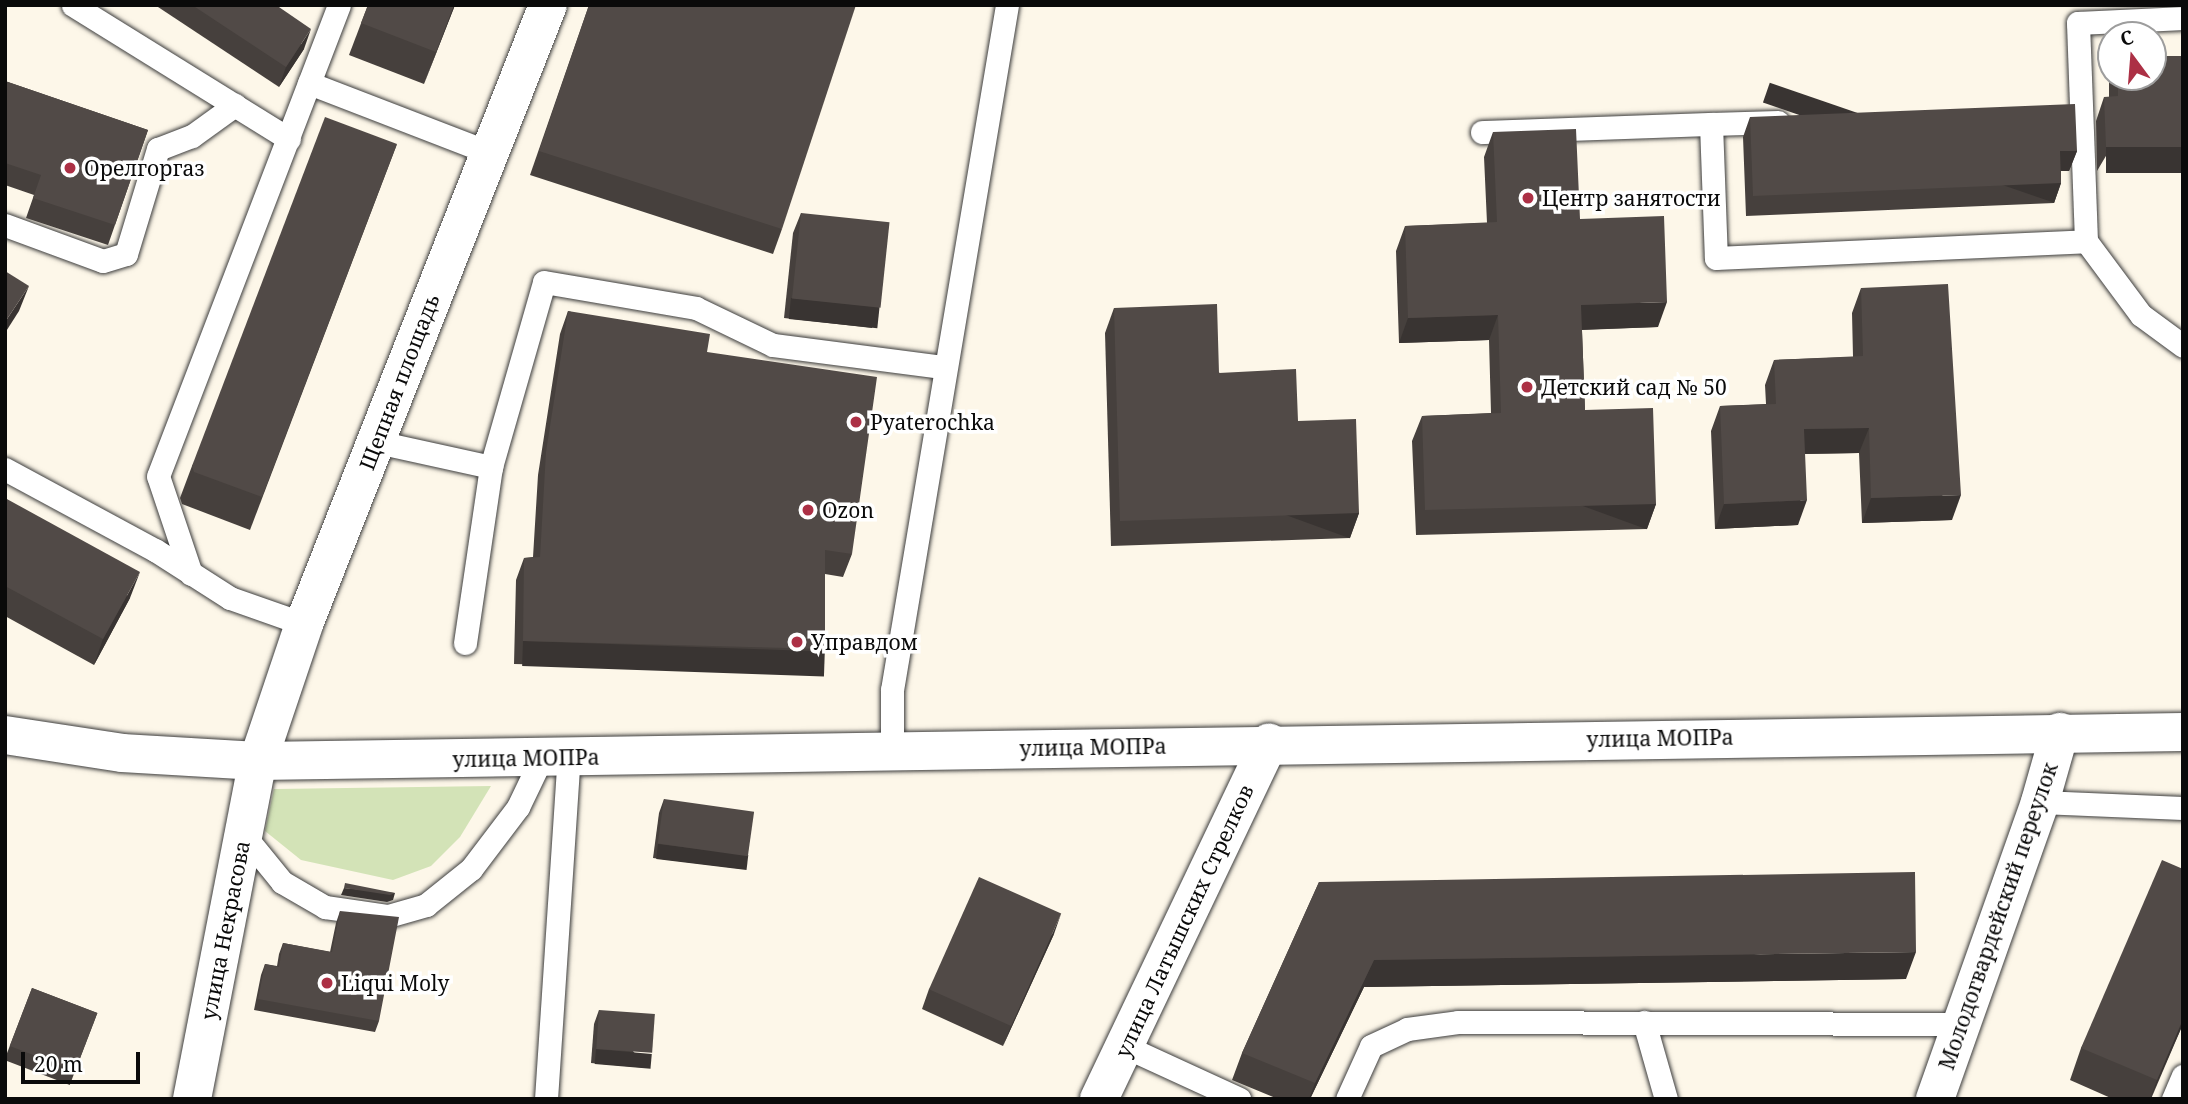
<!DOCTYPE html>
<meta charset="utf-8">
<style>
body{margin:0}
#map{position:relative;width:2188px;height:1104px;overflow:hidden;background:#fdf7e9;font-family:"Noto Serif",serif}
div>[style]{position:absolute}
.green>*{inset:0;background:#d3e3b7}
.roads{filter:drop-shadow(0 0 2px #3d3d3d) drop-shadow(0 0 2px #3d3d3d)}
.service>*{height:23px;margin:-11.5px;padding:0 11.5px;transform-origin:11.5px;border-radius:11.5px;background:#fff}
.minor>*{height:38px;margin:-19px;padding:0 19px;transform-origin:19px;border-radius:19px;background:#fff}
.tertiary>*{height:38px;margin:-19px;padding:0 19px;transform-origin:19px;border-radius:19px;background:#fff}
.wall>*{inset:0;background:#46403d;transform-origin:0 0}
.shaded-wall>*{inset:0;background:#393432;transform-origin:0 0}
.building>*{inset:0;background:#514a47;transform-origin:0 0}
.dots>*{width:19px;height:19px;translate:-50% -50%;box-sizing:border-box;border:4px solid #fff;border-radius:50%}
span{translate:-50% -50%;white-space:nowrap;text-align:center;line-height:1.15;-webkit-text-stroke:7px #fff;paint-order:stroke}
.poi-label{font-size:21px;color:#0a0a0a}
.left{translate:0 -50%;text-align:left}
.street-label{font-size:21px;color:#0a0a0a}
.frame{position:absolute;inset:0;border:7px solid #0a0a0a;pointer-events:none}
.north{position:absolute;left:2097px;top:21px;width:70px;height:70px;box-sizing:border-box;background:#fff;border:2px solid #9d9d9d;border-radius:50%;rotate:344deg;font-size:19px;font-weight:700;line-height:28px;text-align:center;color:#0a0a0a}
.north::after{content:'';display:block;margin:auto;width:24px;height:32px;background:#ac3045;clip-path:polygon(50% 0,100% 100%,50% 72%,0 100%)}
.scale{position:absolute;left:21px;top:1052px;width:119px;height:32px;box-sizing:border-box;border:4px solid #0a0a0a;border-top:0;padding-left:9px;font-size:21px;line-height:24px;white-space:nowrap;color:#0a0a0a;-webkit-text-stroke:5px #fff;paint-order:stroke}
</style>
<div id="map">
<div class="green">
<div style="clip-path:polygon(491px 786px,460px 837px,431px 866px,393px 880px,301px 860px,265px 831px,274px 789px)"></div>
</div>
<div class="roads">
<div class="service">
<div style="left:73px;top:5px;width:254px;rotate:31.8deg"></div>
<div style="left:2183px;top:18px;width:105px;rotate:177.3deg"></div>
<div style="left:2078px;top:23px;width:218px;rotate:87.9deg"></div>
<div style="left:2086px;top:241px;width:92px;rotate:53.4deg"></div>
<div style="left:2141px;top:315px;width:52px;rotate:36.4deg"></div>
<div style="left:309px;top:83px;width:192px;rotate:21.1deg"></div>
<div style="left:1778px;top:122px;width:67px;rotate:178.3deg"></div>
<div style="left:1711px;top:124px;width:134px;rotate:87.9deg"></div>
<div style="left:1716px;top:258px;width:370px;rotate:-2.6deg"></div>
<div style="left:1482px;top:132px;width:229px;rotate:-2deg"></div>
<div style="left:5px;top:225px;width:104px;rotate:20.2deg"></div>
<div style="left:103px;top:261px;width:24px;rotate:-17deg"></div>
<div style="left:126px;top:254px;width:110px;rotate:-73.1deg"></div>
<div style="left:158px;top:149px;width:36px;rotate:-21deg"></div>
<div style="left:192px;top:136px;width:53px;rotate:-35.8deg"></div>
<div style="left:377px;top:442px;width:117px;rotate:12.4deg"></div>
<div style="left:5px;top:469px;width:170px;rotate:28.4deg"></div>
<div style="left:155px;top:550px;width:89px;rotate:32.6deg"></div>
<div style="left:230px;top:598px;width:78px;rotate:19.4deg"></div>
<div style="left:191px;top:574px;width:103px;rotate:-108.6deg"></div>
<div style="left:158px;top:476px;width:505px;rotate:-68.98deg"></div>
<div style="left:465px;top:643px;width:178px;rotate:-81.6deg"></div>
<div style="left:491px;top:467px;width:192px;rotate:-74deg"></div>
<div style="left:544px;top:282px;width:154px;rotate:9.7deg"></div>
<div style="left:696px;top:308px;width:85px;rotate:25.7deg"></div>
<div style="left:773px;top:345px;width:171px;rotate:7.4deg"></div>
<div style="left:892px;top:751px;width:61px;rotate:-90deg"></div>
<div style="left:892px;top:690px;width:695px;rotate:-80.47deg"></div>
<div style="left:2040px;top:802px;width:143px;rotate:2.4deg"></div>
<div style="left:243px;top:834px;width:62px;rotate:50.9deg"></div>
<div style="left:282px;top:882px;width:50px;rotate:30.2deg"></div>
<div style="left:325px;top:907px;width:64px;rotate:8.1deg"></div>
<div style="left:388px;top:916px;width:40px;rotate:-16deg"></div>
<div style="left:426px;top:905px;width:58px;rotate:-38.7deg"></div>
<div style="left:471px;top:869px;width:78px;rotate:-52.8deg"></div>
<div style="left:518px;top:807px;width:53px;rotate:-64.4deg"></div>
<div style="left:1644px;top:1022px;width:80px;rotate:74.1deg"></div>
<div style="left:1124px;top:1046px;width:127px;rotate:24.7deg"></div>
<div style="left:546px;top:1099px;width:343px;rotate:-86.2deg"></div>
<div style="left:1347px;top:1099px;width:58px;rotate:-65.6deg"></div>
<div style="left:1371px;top:1046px;width:40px;rotate:-25deg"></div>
<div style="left:1407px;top:1029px;width:51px;rotate:-7.8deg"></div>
<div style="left:1458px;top:1022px;width:505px;rotate:0.23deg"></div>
<div style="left:2173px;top:1099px;width:25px;rotate:-67deg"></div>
</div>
<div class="minor">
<div style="left:192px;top:1099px;width:344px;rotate:-79deg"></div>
<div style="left:258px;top:761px;width:145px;rotate:-71.4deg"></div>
<div style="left:304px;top:624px;width:665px;rotate:-68.49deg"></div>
<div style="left:1935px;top:1099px;width:315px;rotate:-70.5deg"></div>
<div style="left:2040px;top:802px;width:73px;rotate:-74.1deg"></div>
</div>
<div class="tertiary">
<div style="left:5px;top:735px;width:118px;rotate:8.7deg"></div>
<div style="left:122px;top:753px;width:136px;rotate:3.4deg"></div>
<div style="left:258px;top:761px;width:1925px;rotate:-0.86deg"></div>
<div style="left:1099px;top:1099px;width:395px;rotate:-64.5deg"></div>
</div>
</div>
<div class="wall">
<div style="clip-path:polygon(155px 5px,276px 5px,304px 49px,279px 87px)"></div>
<div style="clip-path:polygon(368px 5px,455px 5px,424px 84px,349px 55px)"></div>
<div style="clip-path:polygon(589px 5px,782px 229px,773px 254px,530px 175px)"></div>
<div style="clip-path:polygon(2111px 74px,2111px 77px,2153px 77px,2097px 171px,2096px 121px,2104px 97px,2109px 97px,2109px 80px)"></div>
<div style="clip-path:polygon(5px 81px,148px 130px,108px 245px,26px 218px,34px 195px,5px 185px)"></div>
<div style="clip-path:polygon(1750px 117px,2077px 151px,2069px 171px,2061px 171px,2061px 183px,2054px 203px,1746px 216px,1743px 137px)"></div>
<div style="clip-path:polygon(1493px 132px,1580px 219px,1658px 327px,1582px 330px,1585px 410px,1656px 504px,1647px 529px,1416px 535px,1412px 441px,1422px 416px,1491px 413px,1489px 340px,1399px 343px,1396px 251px,1405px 226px,1487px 223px,1484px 157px)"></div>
<div style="clip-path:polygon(397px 144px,250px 530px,182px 504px,180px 498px,192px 466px)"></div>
<div style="clip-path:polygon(801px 213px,879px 308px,872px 328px,784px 318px,793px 233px)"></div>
<div style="clip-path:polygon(1861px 288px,1952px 520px,1862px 523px,1859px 453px,1805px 454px,1798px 525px,1715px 529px,1711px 431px,1720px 406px,1766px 404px,1765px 385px,1774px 360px,1853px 357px,1852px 313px)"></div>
<div style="clip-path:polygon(1114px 308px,1298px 421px,1359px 513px,1350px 538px,1111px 546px,1105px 333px)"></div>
<div style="clip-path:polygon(568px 311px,707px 352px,852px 554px,843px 577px,825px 574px,825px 649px,817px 671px,514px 664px,516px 580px,524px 558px,533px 557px,538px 475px,560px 334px)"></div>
<div style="clip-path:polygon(5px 498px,130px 598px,94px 665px,5px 616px)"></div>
<div style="clip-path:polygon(664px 799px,743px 869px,653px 858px,659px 813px)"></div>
<div style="clip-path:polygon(2183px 869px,2183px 1024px,2151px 1099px,2113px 1099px,2070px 1080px,2081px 1048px)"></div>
<div style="clip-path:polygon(1319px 882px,1906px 979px,1364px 987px,1310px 1099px,1278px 1099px,1232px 1080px,1242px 1053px)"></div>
<div style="clip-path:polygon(340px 911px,379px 1021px,375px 1032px,254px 1010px,261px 975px,265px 964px,277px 966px,279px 954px,283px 943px,330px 952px,336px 923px)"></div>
<div style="clip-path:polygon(1054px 934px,1003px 1046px,922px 1009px,929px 989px)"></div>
<div style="left:32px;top:988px;width:70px;height:77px;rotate:21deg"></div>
<div style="clip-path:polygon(599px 1010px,647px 1068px,591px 1063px,594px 1024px)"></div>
</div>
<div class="shaded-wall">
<div style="clip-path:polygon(454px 5px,455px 5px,424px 84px,436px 52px)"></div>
<div style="clip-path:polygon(311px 29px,304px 49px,279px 87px,286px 67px)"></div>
<div style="left:2106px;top:147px;width:77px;height:26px"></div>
<div style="clip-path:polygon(2060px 151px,2077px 151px,2069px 171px,2053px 171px)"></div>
<div style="left:2061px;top:183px;width:21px;height:308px;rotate:109deg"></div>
<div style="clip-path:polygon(29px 286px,19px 311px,5px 333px,5px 322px)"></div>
<div style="left:791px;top:298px;width:89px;height:21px;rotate:6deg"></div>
<div style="clip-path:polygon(1667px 302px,1658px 327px,1572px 330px,1581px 305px)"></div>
<div style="clip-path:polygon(1498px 315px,1489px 340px,1399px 343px,1408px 318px)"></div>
<div style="clip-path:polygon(1869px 428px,1859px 453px,1795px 454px,1804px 429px)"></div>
<div style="clip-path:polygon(1961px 495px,1952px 520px,1862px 523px,1871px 498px)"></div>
<div style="clip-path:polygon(1807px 500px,1798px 525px,1715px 529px,1724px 504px)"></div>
<div style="left:1656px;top:504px;width:27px;height:231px;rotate:110deg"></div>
<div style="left:1359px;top:513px;width:27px;height:239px;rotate:110deg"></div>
<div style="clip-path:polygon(140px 572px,130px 598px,94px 665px,103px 639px)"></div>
<div style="left:523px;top:641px;width:302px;height:25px;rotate:2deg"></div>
<div style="left:658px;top:844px;width:91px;height:15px;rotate:7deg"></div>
<div style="clip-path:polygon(344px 888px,395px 893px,393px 900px,387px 902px,341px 895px)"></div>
<div style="clip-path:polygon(1061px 914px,1054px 934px,1003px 1046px,1011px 1026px)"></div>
<div style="clip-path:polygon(1916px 952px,1906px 979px,1364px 987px,1310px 1099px,1309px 1099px,1315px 1083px,1374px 960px)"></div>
<div style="clip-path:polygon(2183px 1019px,2183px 1024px,2150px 1099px,2157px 1080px)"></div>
<div style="left:596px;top:1049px;width:56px;height:15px;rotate:5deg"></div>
</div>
<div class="building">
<div style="clip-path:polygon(192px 5px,276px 5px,311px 29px,286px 67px)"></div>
<div style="clip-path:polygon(368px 5px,454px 5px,436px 52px,361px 23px)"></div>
<div style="clip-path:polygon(589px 5px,856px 5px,782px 229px,539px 151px)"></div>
<div style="clip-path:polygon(2153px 56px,2183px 56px,2183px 147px,2106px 147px,2104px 97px,2118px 96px,2118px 77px,2153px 77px)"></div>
<div style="clip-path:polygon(5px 81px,148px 130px,115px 225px,33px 198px,41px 175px,5px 163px)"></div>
<div style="clip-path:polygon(2075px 104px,2077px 151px,2060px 151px,2061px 183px,1753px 196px,1750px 117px)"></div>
<div style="clip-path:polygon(325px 117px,397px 144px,262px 497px,194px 472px,192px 466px)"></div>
<div style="clip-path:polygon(1576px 129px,1580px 219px,1664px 216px,1667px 302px,1581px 305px,1585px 410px,1653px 408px,1656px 504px,1425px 510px,1422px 416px,1501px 413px,1498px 315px,1408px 318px,1405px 226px,1497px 222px,1493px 132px)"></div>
<div style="left:801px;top:213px;width:89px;height:86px;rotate:6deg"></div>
<div style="clip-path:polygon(5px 271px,29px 286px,5px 322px)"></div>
<div style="clip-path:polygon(1948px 284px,1961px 495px,1871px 498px,1869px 428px,1804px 429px,1807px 500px,1724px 504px,1720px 406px,1776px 404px,1774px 360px,1863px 356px,1861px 288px)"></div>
<div style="clip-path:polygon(1217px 304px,1219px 373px,1296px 369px,1298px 421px,1356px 419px,1359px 513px,1120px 521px,1114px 308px)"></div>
<div style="clip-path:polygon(568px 311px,710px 334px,707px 352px,877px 377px,852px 554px,825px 550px,825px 649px,523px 641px,524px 558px,540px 557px,546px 452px)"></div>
<div style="clip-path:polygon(5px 498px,140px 572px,103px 639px,5px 586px)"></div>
<div style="left:664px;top:799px;width:91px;height:45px;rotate:8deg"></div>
<div style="clip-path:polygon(2162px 860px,2183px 869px,2183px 1019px,2157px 1080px,2081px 1048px)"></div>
<div style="clip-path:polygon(1915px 872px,1916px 952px,1374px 960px,1315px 1083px,1242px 1053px,1319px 882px)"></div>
<div style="left:979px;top:877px;width:90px;height:123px;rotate:24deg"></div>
<div style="clip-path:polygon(345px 883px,395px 893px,390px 895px,344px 888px)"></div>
<div style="clip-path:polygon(340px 911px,399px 917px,379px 1021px,258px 999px,265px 964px,279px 967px,283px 943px,332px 952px)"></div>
<div style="left:32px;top:988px;width:70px;height:62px;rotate:21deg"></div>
<div style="left:599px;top:1010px;width:56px;height:39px;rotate:4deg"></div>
</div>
<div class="dots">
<div style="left:70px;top:168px;background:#ac3045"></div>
<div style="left:1528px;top:198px;background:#ac3045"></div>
<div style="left:1527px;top:387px;background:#ac3045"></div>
<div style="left:856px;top:422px;background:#ac3045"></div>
<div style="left:808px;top:510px;background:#ac3045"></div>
<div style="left:797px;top:642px;background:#ac3045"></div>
<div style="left:327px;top:983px;background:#ac3045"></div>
</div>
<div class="poi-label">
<span class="left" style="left:84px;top:168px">Орелгоргаз</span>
<span class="left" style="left:1542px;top:198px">Центр занятости</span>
<span class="left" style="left:1541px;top:387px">Детский сад № 50</span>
<span class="left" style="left:870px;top:422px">Pyaterochka</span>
<span class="left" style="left:822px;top:510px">Ozon</span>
<span class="left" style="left:811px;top:642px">Управдом</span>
<span class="left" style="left:341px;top:983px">Liqui Moly</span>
</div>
<div class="street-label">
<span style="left:399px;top:382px;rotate:-69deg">Щепная площадь</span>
<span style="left:1660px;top:738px;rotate:-1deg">улица МОПРа</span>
<span style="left:1093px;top:747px;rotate:-1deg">улица МОПРа</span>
<span style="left:526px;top:758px;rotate:-1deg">улица МОПРа</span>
<span style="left:1998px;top:916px;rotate:-71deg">Молодогвардейский переулок</span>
<span style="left:1184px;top:921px;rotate:-65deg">улица Латышских Стрелков</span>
<span style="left:225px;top:930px;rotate:-79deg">улица Некрасова</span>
</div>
<div class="frame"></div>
<div class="north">С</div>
<div class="scale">20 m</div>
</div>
